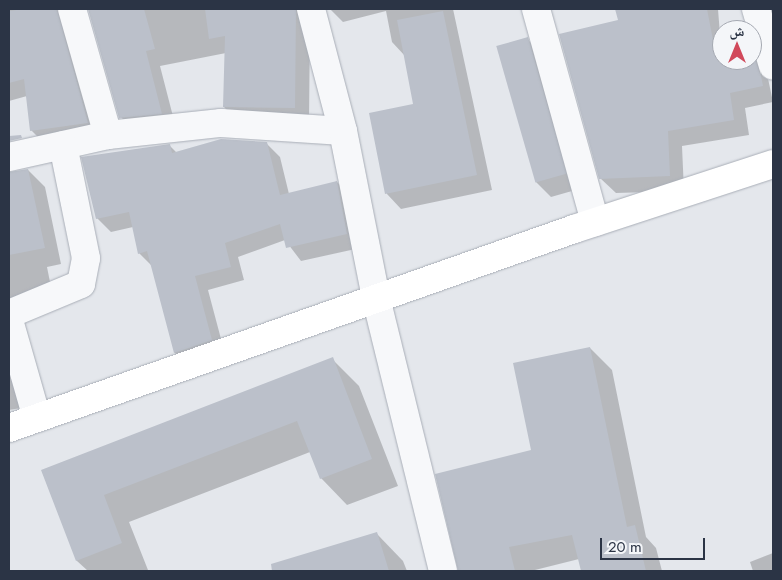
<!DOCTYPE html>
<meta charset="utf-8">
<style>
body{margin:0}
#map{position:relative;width:782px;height:580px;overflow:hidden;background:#e4e7ec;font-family:Jost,"Noto Naskh Arabic",sans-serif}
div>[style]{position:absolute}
.shadow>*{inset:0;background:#0003}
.building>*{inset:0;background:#bbc0ca;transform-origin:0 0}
.roads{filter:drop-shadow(0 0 1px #a9aeb7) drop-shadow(0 0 1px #a9aeb7)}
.street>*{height:28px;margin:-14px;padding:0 14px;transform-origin:14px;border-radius:14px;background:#f7f8fa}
.secondary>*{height:28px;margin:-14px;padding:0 14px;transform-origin:14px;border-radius:14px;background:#fff}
span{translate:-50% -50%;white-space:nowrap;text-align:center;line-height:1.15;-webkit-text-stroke:4px #f4f6f9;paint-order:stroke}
.frame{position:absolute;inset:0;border:10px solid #2b3445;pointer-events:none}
.north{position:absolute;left:712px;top:20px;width:50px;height:50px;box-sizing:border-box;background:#f4f6f9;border:1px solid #a4a8b1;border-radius:50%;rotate:0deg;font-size:14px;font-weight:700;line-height:20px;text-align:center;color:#2b3445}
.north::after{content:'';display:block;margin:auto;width:18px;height:22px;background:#d1495b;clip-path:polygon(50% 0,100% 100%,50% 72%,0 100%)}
.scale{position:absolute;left:600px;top:538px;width:105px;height:22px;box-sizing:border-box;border:2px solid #2b3445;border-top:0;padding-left:6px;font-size:15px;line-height:18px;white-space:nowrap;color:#2b3445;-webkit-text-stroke:4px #f4f6f9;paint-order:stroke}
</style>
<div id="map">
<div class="shadow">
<div style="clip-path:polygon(9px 9px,82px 9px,102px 138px,46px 145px,31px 130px,27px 96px,9px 101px)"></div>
<div style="clip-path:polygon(89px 9px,453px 9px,492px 190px,401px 209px,387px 194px,370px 114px,415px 105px,405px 56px,392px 42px,386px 11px,343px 22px,330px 9px,314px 13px,310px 21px,309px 122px,239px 122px,224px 107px,226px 53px,160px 66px,176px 128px,136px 132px,121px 117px)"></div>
<div style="clip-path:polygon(616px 9px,718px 9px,722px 60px,752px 60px,752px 44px,763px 55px,773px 102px,745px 108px,749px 135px,682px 146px,684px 191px,616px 193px,600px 178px,619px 21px)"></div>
<div style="clip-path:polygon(527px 39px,542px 53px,579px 189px,551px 197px,536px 182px)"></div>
<div style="clip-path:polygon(266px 143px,280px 157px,289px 194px,337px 182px,350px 196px,360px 248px,301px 261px,285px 240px,238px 257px,244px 280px,208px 290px,225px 354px,189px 366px,175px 353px,153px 267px,139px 253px,133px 227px,111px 232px,97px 218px,169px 145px,177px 153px)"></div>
<div style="clip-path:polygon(28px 170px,45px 187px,61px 264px,47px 267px,54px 302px,9px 321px,9px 173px)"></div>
<div style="clip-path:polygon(9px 321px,21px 408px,9px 410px)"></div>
<div style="clip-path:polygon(590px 348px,612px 370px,646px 537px,656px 548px,662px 571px,582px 571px,579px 559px,531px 571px,460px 571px,437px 475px,532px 451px)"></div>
<div style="clip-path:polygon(332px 359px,359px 386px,398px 486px,347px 505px,321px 478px,310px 452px,129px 522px,148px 570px,88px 571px,77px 561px,42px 471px)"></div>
<div style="clip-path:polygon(377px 534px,403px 561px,407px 571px,326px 571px,320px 551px)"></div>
<div style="clip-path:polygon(773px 553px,773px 571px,753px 571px,750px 562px)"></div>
</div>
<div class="building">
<div style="clip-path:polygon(24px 9px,57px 9px,88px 123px,30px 131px,24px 79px,9px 83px,9px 11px)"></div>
<div style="clip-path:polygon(88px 9px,144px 9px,155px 49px,146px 51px,162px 114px,119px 118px)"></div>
<div style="clip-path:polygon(205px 9px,296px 9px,295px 108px,223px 107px,225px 36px,209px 39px)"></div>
<div style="clip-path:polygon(615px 9px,707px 9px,714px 45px,722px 44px,722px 60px,752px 60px,752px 50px,761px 76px,763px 86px,730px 93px,734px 120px,668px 131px,670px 176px,599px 179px,559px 34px,618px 20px)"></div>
<div style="clip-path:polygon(443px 11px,477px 175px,385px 194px,369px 113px,413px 104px,397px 20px)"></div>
<div style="left:528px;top:37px;width:142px;height:33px;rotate:74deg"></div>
<div style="clip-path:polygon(21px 135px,22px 138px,9px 141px,9px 136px)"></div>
<div style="clip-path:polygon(221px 139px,267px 142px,280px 195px,337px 181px,347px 234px,286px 248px,280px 224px,225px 243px,231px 267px,195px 276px,212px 340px,174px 353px,147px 251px,138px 254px,129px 212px,96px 219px,81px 157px,170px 144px,172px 153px)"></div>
<div style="clip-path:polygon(28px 169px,45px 248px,9px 255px,9px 172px)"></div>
<div style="clip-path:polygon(590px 347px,627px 527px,635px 525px,646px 571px,581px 571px,572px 535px,509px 547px,515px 571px,458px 571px,435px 474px,531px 450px,513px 363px)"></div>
<div style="clip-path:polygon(333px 357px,372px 459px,320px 479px,297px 421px,104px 495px,122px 543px,76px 561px,41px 470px)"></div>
<div style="clip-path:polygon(377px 532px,389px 571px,272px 571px,271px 564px)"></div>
</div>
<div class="roads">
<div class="street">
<div style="left:72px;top:9px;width:131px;rotate:74.1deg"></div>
<div style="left:108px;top:135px;width:114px;rotate:-6.1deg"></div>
<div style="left:221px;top:123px;width:122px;rotate:3.8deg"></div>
<div style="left:343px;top:131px;width:170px;rotate:78.8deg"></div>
<div style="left:376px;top:298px;width:281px;rotate:76.2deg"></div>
<div style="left:311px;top:9px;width:126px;rotate:75.3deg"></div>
<div style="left:536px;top:9px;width:221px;rotate:74.5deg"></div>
<div style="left:756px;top:9px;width:59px;rotate:73.4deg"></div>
<div style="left:9px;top:157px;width:101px;rotate:-12.5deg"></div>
<div style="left:9px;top:314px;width:78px;rotate:-22.6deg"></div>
<div style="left:81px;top:284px;width:26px;rotate:-79deg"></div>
<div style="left:86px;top:258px;width:115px;rotate:-101.5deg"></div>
<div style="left:9px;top:320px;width:102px;rotate:74.1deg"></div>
</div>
<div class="secondary">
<div style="left:9px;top:428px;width:599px;rotate:-19.4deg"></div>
<div style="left:574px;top:229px;width:209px;rotate:-18.1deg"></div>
</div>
</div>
<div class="frame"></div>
<div class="north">ش</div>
<div class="scale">20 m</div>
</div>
